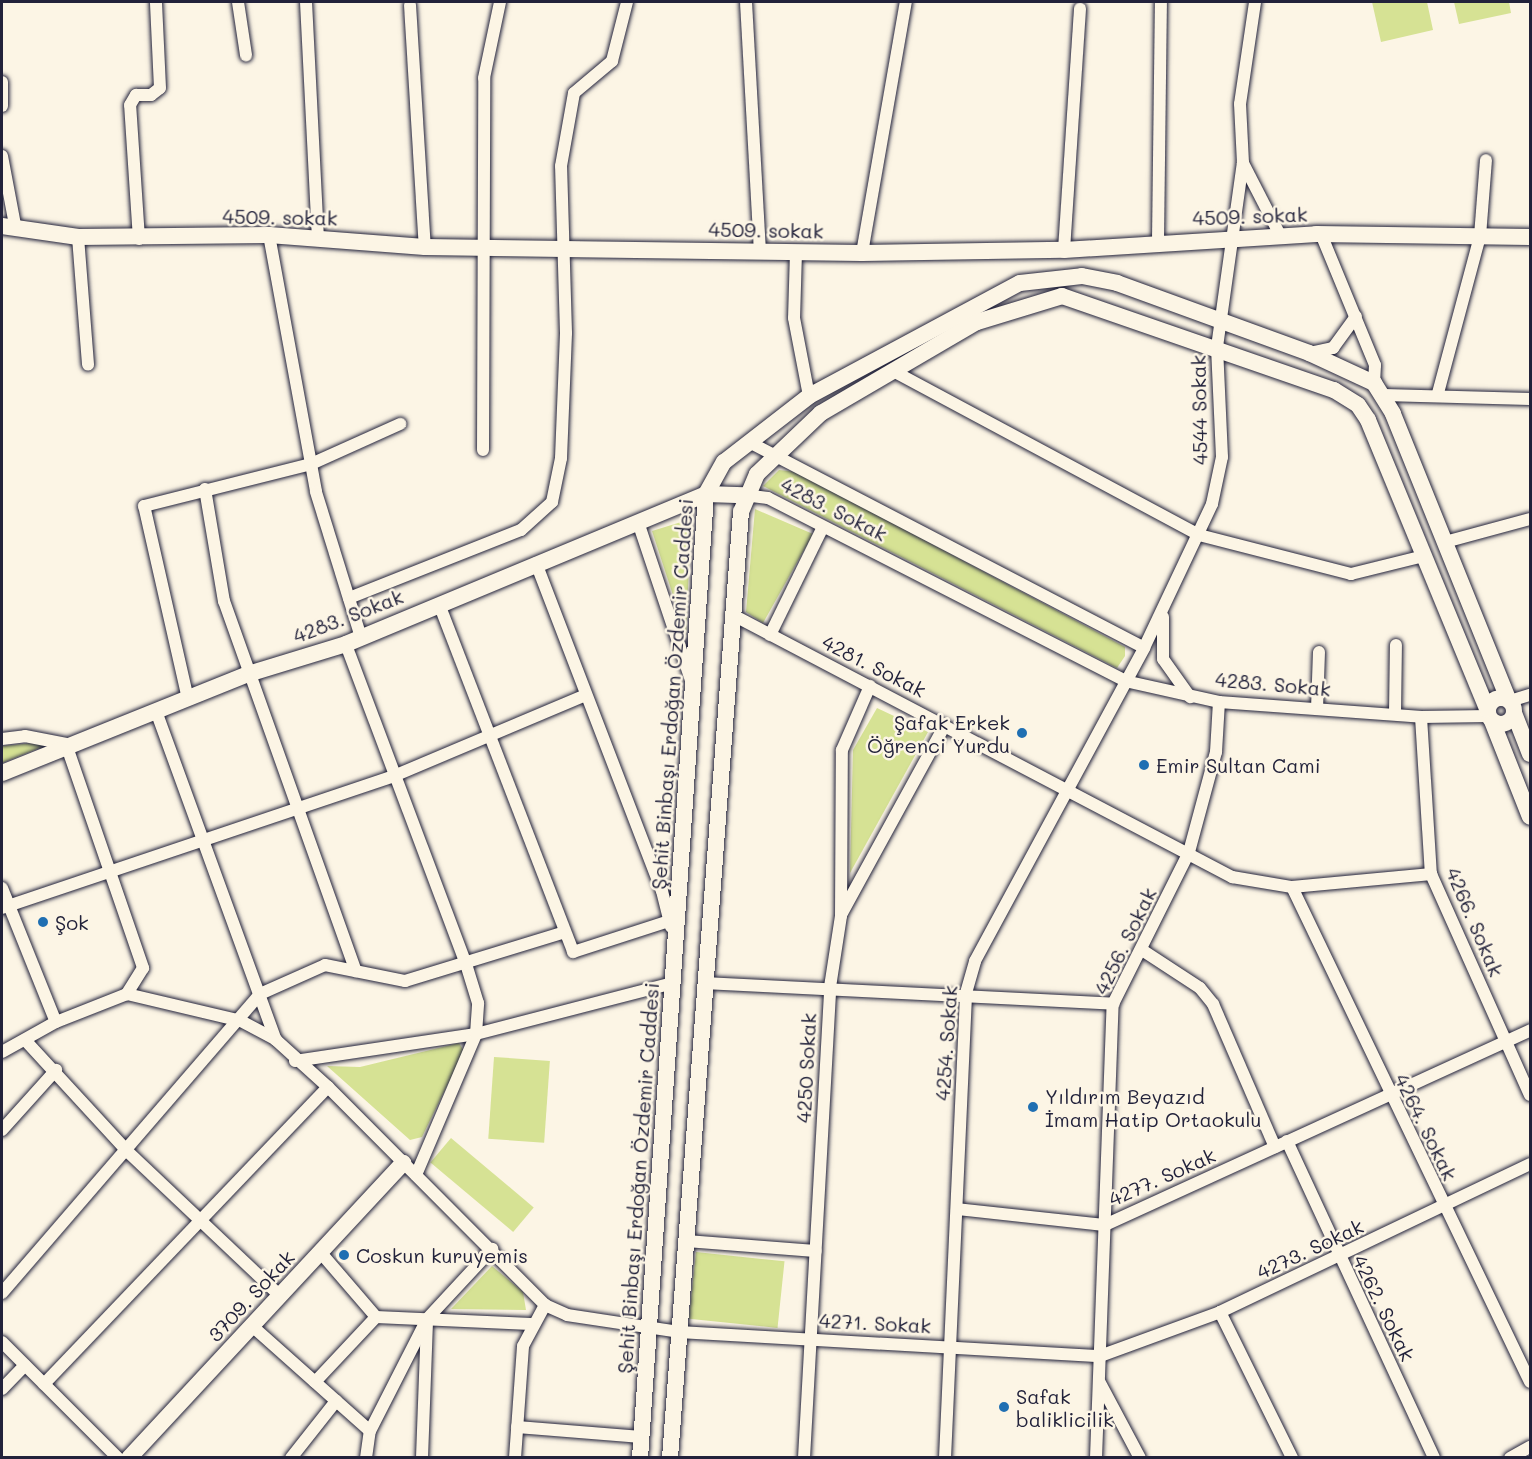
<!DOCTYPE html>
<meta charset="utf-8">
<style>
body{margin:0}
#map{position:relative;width:1532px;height:1459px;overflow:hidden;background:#fcf5e5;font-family:Mali,sans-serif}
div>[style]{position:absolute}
.green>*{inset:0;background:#d6e294;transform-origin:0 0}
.roads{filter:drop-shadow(0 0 2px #22223b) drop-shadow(0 0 2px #22223b)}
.street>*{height:12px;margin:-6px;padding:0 6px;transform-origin:6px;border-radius:6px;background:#fcf5e5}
.secondary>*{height:16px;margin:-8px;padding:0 8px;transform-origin:8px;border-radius:8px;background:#fcf5e5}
.secondary>.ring{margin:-8px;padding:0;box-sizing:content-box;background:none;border:16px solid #fcf5e5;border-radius:50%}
.dots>*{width:16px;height:16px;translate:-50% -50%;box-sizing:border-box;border:3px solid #fcf5e5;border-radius:50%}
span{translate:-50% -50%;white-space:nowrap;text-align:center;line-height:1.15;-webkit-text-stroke:5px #fcf5e5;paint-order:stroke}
.street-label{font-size:20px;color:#22223b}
.poi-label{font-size:20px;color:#22223b}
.right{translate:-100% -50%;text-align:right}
.left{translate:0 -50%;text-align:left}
.frame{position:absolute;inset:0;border:3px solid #22223b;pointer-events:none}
</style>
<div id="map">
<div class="green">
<div style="clip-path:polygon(1372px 2px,1427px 2px,1433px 30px,1381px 42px)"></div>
<div style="clip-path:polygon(1454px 2px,1509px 2px,1511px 13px,1459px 24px)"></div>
<div style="clip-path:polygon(779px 470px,797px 472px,1125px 647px,1125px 656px,1117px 668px,763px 486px)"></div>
<div style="clip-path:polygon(755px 509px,813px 534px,763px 623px,746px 612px)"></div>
<div style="clip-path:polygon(691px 519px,686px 635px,652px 531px)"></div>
<div style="clip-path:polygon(877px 708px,928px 732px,850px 873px,853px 750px)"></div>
<div style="clip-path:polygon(33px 743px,47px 745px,2px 763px,2px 746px)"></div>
<div style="clip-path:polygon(459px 1043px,464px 1051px,422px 1137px,410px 1140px,327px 1066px,360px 1067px)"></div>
<div style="left:494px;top:1057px;width:56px;height:82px;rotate:4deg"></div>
<div style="left:451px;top:1138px;width:108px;height:32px;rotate:40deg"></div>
<div style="left:696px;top:1252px;width:89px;height:67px;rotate:6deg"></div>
<div style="clip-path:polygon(492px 1266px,523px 1292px,526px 1310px,451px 1309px)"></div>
</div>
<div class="roads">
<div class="street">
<div style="left:238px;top:2px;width:54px;rotate:81.4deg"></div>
<div style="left:306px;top:2px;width:235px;rotate:87.1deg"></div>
<div style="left:746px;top:2px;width:248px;rotate:86.8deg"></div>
<div style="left:410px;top:5px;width:242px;rotate:86.5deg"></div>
<div style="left:2px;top:82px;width:24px;rotate:90deg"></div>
<div style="left:2px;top:156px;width:70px;rotate:79.3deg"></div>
<div style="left:1243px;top:163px;width:81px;rotate:62.8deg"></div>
<div style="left:1321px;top:234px;width:142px;rotate:67.6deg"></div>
<div style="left:1375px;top:365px;width:18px;rotate:93deg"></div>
<div style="left:269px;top:235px;width:261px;rotate:79.6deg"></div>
<div style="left:316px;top:492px;width:152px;rotate:72.8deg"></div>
<div style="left:78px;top:237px;width:128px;rotate:85.5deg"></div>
<div style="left:139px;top:239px;width:134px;rotate:-93.8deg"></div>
<div style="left:130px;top:105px;width:12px;rotate:-59deg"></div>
<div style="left:136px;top:95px;width:15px"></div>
<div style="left:151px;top:95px;width:11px;rotate:-38deg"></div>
<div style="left:160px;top:88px;width:86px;rotate:-92.7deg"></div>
<div style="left:1158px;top:241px;width:239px;rotate:-89.3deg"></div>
<div style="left:1064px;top:250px;width:242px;rotate:-86.2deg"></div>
<div style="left:796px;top:252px;width:66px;rotate:91.7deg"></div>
<div style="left:794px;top:318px;width:79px;rotate:79.1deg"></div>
<div style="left:862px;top:253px;width:255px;rotate:-80.1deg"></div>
<div style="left:1309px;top:353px;width:25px;rotate:-12deg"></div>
<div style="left:1333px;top:348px;width:39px;rotate:-54deg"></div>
<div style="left:895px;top:372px;width:345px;rotate:28.2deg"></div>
<div style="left:1199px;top:535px;width:157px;rotate:14.4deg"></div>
<div style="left:1351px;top:574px;width:75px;rotate:-13.9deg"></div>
<div style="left:1438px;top:393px;width:163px;rotate:-75deg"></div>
<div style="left:1480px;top:236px;width:76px;rotate:-85.5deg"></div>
<div style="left:1384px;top:395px;width:146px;rotate:1.6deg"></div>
<div style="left:749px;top:442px;width:445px;rotate:27.5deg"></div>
<div style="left:483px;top:450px;width:372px;rotate:-89.8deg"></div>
<div style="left:484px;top:78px;width:78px;rotate:-78.1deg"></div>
<div style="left:205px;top:489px;width:114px;rotate:80.4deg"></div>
<div style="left:224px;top:601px;width:393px;rotate:70.4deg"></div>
<div style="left:744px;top:495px;width:24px;rotate:7deg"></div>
<div style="left:768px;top:498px;width:401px;rotate:27.1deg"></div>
<div style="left:1125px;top:681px;width:96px;rotate:12.6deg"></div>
<div style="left:1219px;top:702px;width:203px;rotate:4.2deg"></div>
<div style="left:1421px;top:717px;width:68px;rotate:-0.8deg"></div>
<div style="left:638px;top:522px;width:167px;rotate:71.5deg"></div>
<div style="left:1445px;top:542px;width:88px;rotate:-15.1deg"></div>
<div style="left:536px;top:563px;width:351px;rotate:69deg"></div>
<div style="left:662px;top:891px;width:37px;rotate:76deg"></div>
<div style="left:349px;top:598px;width:185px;rotate:-21.6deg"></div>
<div style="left:521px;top:530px;width:42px;rotate:-42.1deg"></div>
<div style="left:552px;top:502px;width:45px;rotate:-78.4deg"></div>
<div style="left:561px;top:458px;width:125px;rotate:-87.7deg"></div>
<div style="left:566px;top:333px;width:167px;rotate:-91.7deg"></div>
<div style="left:561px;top:166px;width:74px;rotate:-79.9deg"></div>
<div style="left:574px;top:93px;width:50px;rotate:-40.1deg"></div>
<div style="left:612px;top:61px;width:61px;rotate:-75.7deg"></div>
<div style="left:439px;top:604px;width:373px;rotate:68.9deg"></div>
<div style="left:573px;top:952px;width:101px;rotate:-17.9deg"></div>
<div style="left:733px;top:615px;width:564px;rotate:27.7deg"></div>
<div style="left:1232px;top:877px;width:61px;rotate:9.5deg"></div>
<div style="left:1292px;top:887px;width:140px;rotate:-5.3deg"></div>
<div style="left:1163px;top:617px;width:42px;rotate:90deg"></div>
<div style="left:1163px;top:659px;width:47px;rotate:54.6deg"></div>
<div style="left:770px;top:635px;width:120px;rotate:-63.9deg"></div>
<div style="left:188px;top:699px;width:198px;rotate:-102.8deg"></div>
<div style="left:144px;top:506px;width:172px;rotate:-14.1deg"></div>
<div style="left:311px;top:464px;width:98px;rotate:-24.2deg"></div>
<div style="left:1510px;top:701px;width:21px;rotate:-17deg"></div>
<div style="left:1317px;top:709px;width:57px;rotate:-88deg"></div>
<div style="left:156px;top:711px;width:350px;rotate:70deg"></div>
<div style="left:1395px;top:713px;width:68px;rotate:-89.2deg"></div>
<div style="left:1421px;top:717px;width:157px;rotate:86.4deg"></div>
<div style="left:1431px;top:874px;width:242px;rotate:65.9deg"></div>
<div style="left:2px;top:739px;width:23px;rotate:-7deg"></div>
<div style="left:25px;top:736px;width:42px;rotate:11deg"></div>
<div style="left:66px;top:744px;width:237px;rotate:71deg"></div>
<div style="left:143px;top:968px;width:31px;rotate:122deg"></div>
<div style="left:1292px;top:887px;width:549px;rotate:64.32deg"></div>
<div style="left:2px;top:888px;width:144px;rotate:68.1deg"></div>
<div style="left:2px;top:908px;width:414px;rotate:-18.6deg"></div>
<div style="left:394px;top:776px;width:208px;rotate:-22.9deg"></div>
<div style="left:842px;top:913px;width:214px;rotate:-61.3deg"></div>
<div style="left:1142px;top:950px;width:69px;rotate:33.2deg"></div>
<div style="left:1200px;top:988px;width:21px;rotate:51deg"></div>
<div style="left:1213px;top:1004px;width:156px;rotate:66.6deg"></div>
<div style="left:705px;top:983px;width:409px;rotate:2.9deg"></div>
<div style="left:25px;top:1040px;width:151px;rotate:47.4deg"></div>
<div style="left:127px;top:1151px;width:208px;rotate:43.4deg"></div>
<div style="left:2px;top:1052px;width:62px;rotate:-29.1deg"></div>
<div style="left:56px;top:1022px;width:76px;rotate:-21.5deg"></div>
<div style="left:127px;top:994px;width:117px;rotate:13.3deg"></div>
<div style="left:241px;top:1021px;width:40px;rotate:28deg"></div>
<div style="left:276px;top:1040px;width:70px;rotate:42.1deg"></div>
<div style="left:328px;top:1087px;width:308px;rotate:45.1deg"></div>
<div style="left:545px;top:1305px;width:24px;rotate:24deg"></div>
<div style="left:567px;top:1315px;width:113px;rotate:8.6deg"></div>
<div style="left:679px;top:1332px;width:422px;rotate:3.3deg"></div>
<div style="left:1100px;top:1356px;width:128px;rotate:-20.1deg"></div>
<div style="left:1220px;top:1312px;width:344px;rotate:-25.5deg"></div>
<div style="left:295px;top:1061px;width:183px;rotate:-8.5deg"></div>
<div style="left:476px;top:1034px;width:31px;rotate:-86deg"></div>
<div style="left:478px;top:1003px;width:41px;rotate:-107.1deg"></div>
<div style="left:466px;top:964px;width:342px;rotate:-110.6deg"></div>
<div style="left:2px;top:1130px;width:81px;rotate:-48deg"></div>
<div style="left:1287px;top:1141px;width:349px;rotate:65.1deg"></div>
<div style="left:416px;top:1175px;width:153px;rotate:-66.9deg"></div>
<div style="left:476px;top:1034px;width:203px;rotate:-14.5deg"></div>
<div style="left:957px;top:1209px;width:149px;rotate:6.2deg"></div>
<div style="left:1105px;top:1225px;width:468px;rotate:-24.6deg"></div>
<div style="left:686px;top:1241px;width:130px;rotate:4.4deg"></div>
<div style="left:321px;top:1253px;width:84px;rotate:49.3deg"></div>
<div style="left:376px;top:1317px;width:155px;rotate:2.6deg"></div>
<div style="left:2px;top:1293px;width:395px;rotate:-49.2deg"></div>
<div style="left:260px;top:994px;width:71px;rotate:-24deg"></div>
<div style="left:325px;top:965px;width:82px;rotate:11.3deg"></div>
<div style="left:405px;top:981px;width:164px;rotate:-17deg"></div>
<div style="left:1220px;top:1312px;width:163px;rotate:63.7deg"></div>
<div style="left:251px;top:1325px;width:159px;rotate:41.7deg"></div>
<div style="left:2px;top:1342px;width:164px;rotate:45deg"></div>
<div style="left:1099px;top:1381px;width:87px;rotate:62deg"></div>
<div style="left:315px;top:1382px;width:89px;rotate:-46.8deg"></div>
<div style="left:44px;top:1384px;width:411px;rotate:-46.3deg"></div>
<div style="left:2px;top:1389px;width:33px;rotate:-46deg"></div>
<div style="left:517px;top:1427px;width:125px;rotate:4.6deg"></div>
<div style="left:291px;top:1458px;width:73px;rotate:-51.7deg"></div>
<div style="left:366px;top:1458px;width:27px;rotate:-82deg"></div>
<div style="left:370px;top:1431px;width:126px;rotate:-63deg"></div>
<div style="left:427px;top:1319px;width:96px;rotate:-47.1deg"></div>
<div style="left:422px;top:1458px;width:134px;rotate:-87.9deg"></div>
<div style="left:515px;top:1458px;width:112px;rotate:-85.9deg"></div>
<div style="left:523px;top:1346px;width:47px;rotate:-61.8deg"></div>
<div style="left:804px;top:1458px;width:472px;rotate:-86.8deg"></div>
<div style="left:830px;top:987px;width:72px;rotate:-81.2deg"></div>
<div style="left:841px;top:916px;width:166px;rotate:-89.7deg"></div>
<div style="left:842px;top:750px;width:70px;rotate:-66.4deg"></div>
<div style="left:945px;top:1458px;width:465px;rotate:-87.4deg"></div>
<div style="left:966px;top:993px;width:33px;rotate:-74deg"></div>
<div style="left:975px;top:961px;width:356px;rotate:-61.6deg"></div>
<div style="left:1144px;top:648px;width:159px;rotate:-64.7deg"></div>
<div style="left:1212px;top:504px;width:48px;rotate:-78deg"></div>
<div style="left:1222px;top:457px;width:110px;rotate:-92.6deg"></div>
<div style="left:1217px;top:347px;width:186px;rotate:-82deg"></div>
<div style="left:1243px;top:163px;width:59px;rotate:-92.9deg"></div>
<div style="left:1240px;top:104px;width:103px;rotate:-81.6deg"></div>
<div style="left:1096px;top:1458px;width:454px;rotate:-87.9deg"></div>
<div style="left:1113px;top:1004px;width:170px;rotate:-63.4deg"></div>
<div style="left:1189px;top:852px;width:104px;rotate:-74.9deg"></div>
<div style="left:1216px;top:752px;width:50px;rotate:-86.6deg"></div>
<div style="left:1510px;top:1458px;width:23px;rotate:-29deg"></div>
</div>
<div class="secondary">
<div style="left:2px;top:226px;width:77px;rotate:8.2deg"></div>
<div style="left:78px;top:237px;width:191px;rotate:-0.6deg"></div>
<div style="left:269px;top:235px;width:156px;rotate:4.4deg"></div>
<div style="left:425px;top:247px;width:437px;rotate:0.8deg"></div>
<div style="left:862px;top:253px;width:202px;rotate:-0.9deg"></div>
<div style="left:1064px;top:250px;width:253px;rotate:-3.6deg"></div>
<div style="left:1316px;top:234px;width:214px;rotate:0.8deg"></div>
<div class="ring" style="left:1488px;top:698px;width:10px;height:10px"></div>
<div style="left:1514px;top:713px;width:44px;rotate:68.7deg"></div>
<div style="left:1492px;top:721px;width:103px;rotate:68.4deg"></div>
<div style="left:2px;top:773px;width:265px;rotate:-21.9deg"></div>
<div style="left:248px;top:674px;width:102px;rotate:-17deg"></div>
<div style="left:346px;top:644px;width:390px;rotate:-22.6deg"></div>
<div style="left:706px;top:494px;width:38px;rotate:2deg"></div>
<div style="left:129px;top:1458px;width:403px;rotate:-47.1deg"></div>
<div style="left:640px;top:1458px;width:966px;rotate:-86.08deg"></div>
<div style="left:706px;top:494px;width:37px;rotate:-61deg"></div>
<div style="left:724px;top:462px;width:108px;rotate:-37.8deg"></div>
<div style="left:809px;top:396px;width:239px;rotate:-28.2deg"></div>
<div style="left:1020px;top:283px;width:62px;rotate:-6.4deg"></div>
<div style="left:1082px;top:276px;width:36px;rotate:11deg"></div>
<div style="left:1117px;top:283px;width:204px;rotate:20deg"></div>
<div style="left:1309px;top:353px;width:72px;rotate:24.8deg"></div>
<div style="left:1374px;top:383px;width:36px;rotate:58deg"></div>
<div style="left:1393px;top:414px;width:307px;rotate:68deg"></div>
<div style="left:670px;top:1458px;width:949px;rotate:-85.71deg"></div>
<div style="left:741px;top:512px;width:41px;rotate:-67.2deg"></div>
<div style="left:757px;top:474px;width:88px;rotate:-43.6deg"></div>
<div style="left:821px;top:413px;width:181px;rotate:-30.3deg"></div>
<div style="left:977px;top:322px;width:89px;rotate:-17deg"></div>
<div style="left:1062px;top:296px;width:288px;rotate:19.1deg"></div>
<div style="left:1334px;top:390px;width:28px;rotate:32deg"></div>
<div style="left:1358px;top:405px;width:18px;rotate:56deg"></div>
<div style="left:1368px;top:420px;width:313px;rotate:67.6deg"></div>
</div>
</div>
<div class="dots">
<div style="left:1022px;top:733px;background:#1f6fb2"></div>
<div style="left:1144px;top:765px;background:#1f6fb2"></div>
<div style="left:43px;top:922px;background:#1f6fb2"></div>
<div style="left:1033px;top:1107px;background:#1f6fb2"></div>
<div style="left:344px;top:1255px;background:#1f6fb2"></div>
<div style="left:1004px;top:1407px;background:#1f6fb2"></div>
</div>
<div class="street-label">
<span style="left:1250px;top:216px;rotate:-2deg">4509. sokak</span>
<span style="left:280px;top:217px;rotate:1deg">4509. sokak</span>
<span style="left:766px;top:230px;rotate:1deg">4509. sokak</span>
<span style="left:1199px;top:410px;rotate:-91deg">4544 Sokak</span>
<span style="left:834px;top:509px;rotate:27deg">4283. Sokak</span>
<span style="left:348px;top:616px;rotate:-21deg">4283. Sokak</span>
<span style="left:874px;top:666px;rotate:27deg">4281. Sokak</span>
<span style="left:1273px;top:684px;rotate:5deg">4283. Sokak</span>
<span style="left:672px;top:694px;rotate:-86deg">Şehit Binbaşı Erdoğan Özdemir Caddesi</span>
<span style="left:1475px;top:922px;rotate:67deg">4266. Sokak</span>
<span style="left:1125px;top:941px;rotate:-64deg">4256. Sokak</span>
<span style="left:946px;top:1043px;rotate:-86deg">4254. Sokak</span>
<span style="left:806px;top:1068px;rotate:-87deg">4250 Sokak</span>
<span style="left:1426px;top:1127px;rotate:64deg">4264. Sokak</span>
<span style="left:1162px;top:1177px;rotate:-24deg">4277. Sokak</span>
<span style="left:638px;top:1178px;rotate:-86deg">Şehit Binbaşı Erdoğan Özdemir Caddesi</span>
<span style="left:1310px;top:1249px;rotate:-25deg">4273. Sokak</span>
<span style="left:251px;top:1296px;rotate:-47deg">3709. Sokak</span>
<span style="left:1384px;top:1308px;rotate:64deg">4262. Sokak</span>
<span style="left:875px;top:1323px;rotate:3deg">4271. Sokak</span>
</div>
<div class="poi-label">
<span class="right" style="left:1010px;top:734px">Şafak Erkek<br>Öğrenci Yurdu</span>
<span class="left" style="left:1156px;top:765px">Emir Sultan Cami</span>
<span class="left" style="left:55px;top:922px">Şok</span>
<span class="left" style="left:1045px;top:1108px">Yıldırım Beyazıd<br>İmam Hatip Ortaokulu</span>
<span class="left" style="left:356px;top:1255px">Coskun kuruyemis</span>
<span class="left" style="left:1016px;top:1408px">Safak<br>baliklicilik</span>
</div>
<div class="frame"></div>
</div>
